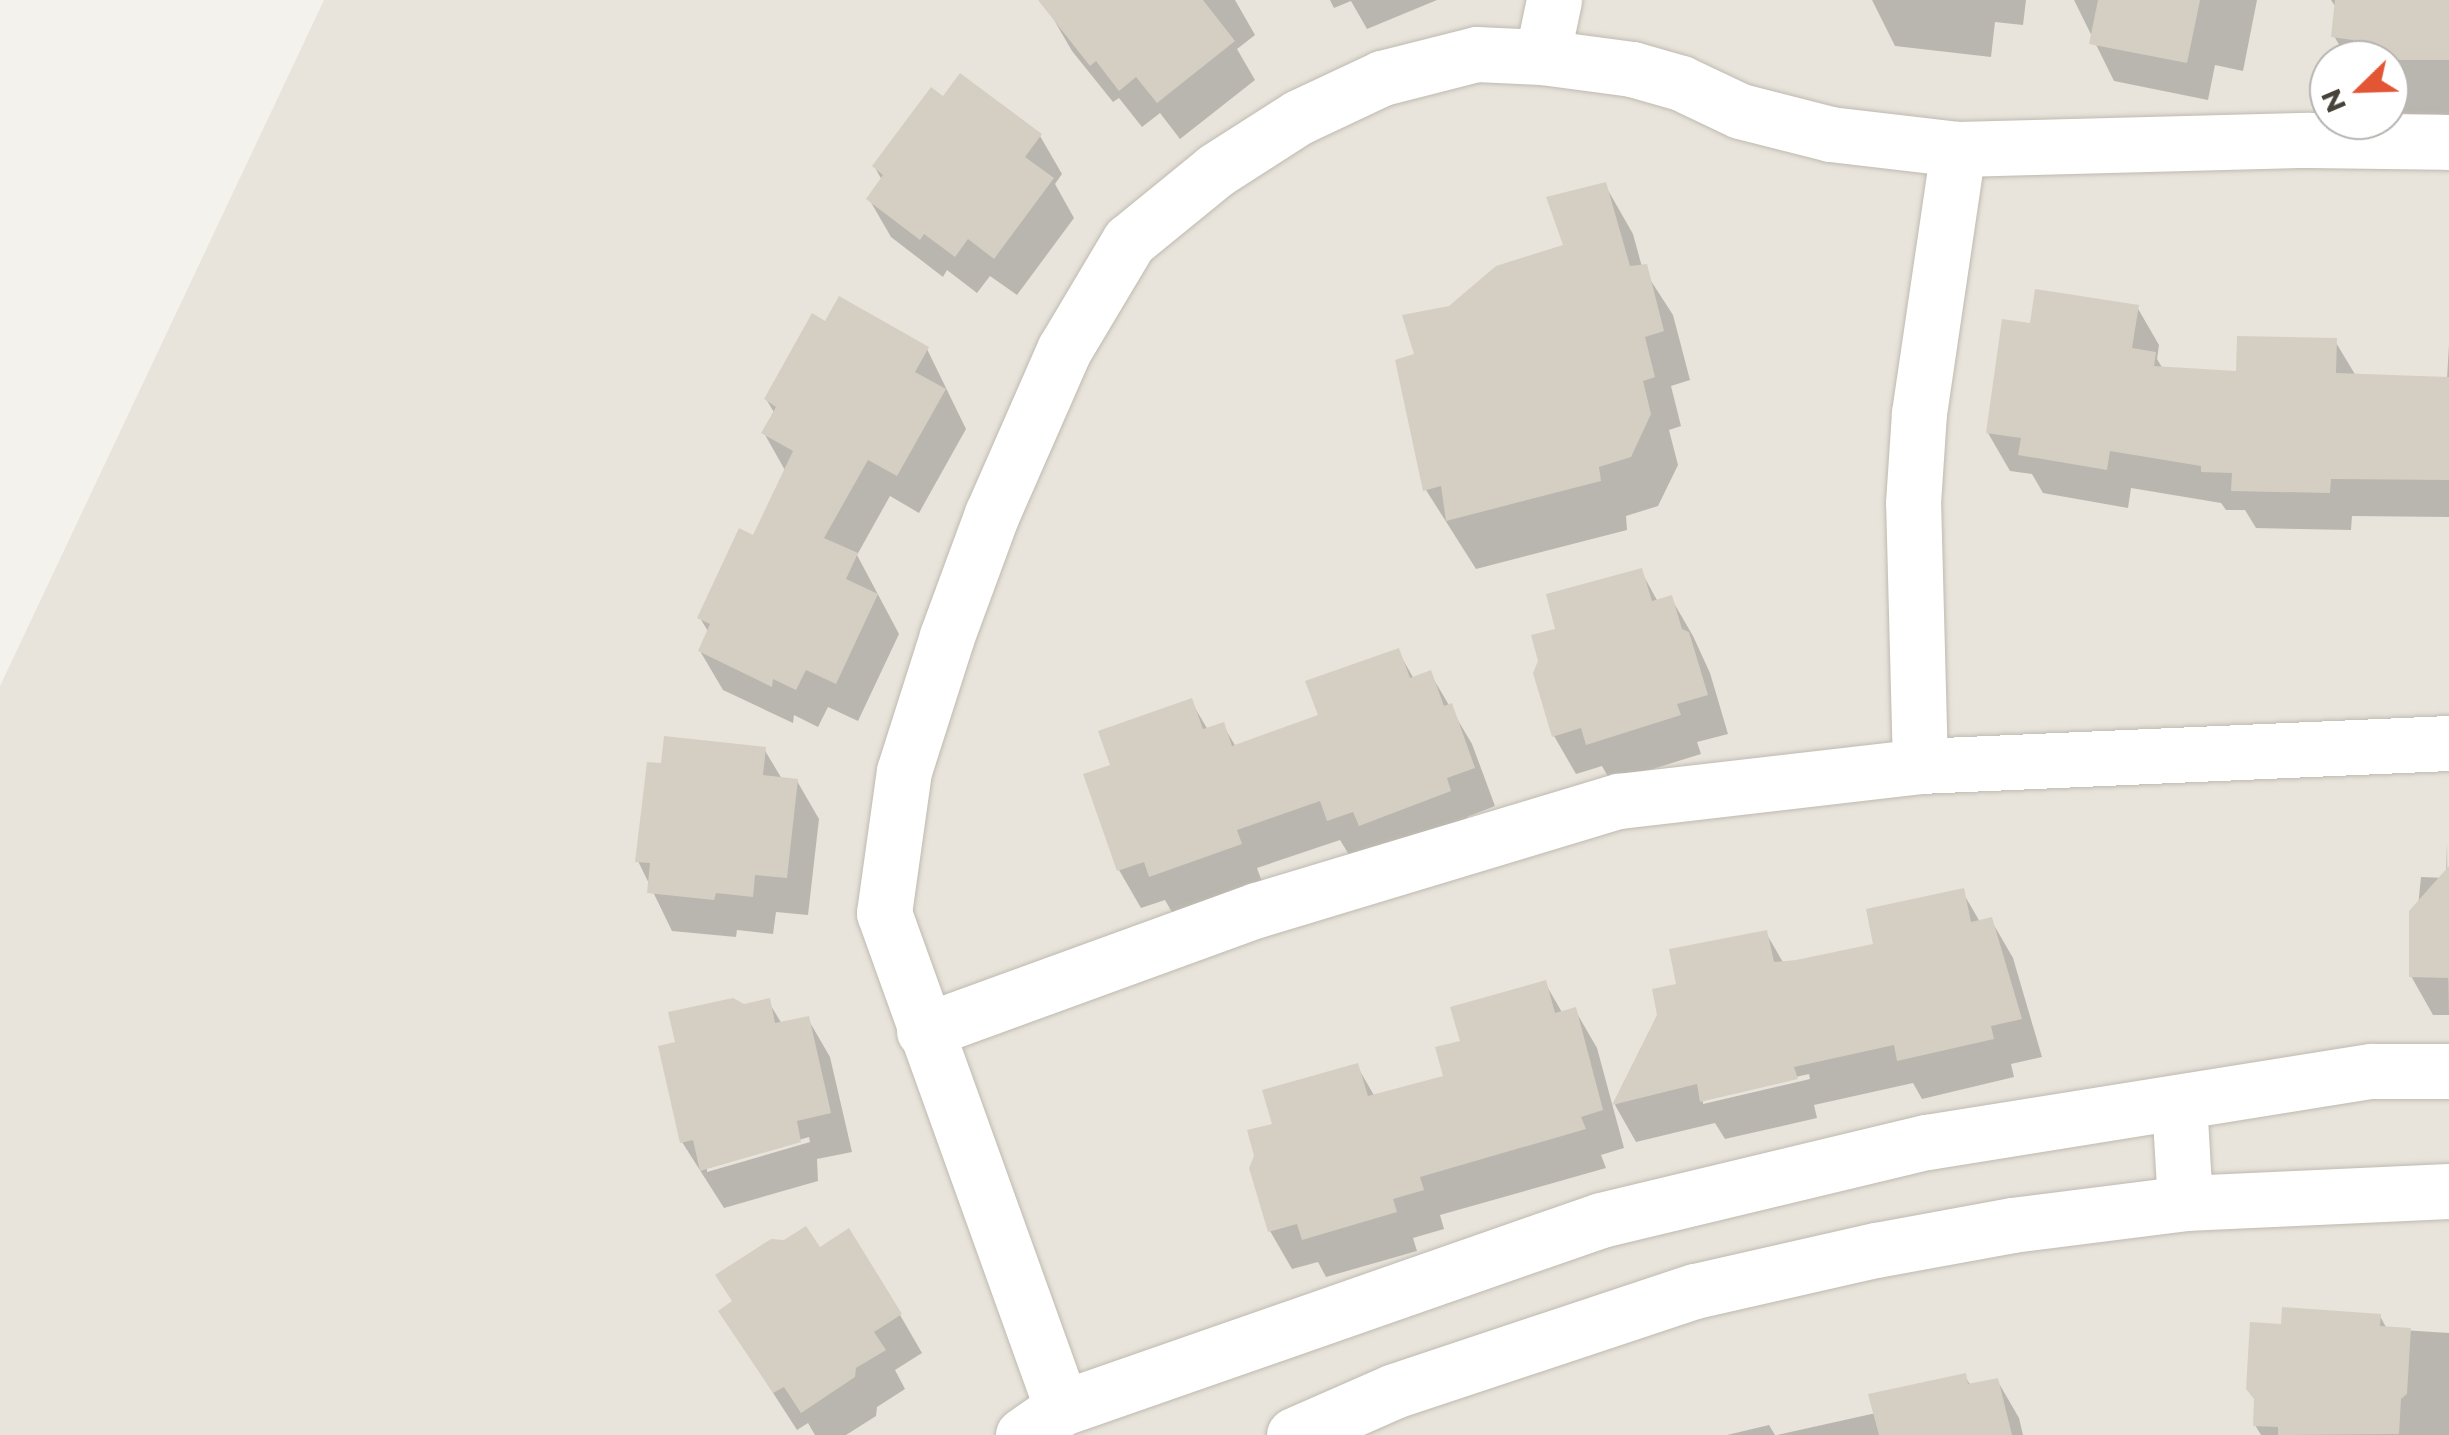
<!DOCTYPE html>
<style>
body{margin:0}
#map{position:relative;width:2449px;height:1435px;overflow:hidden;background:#f4f2ec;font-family:Montserrat,sans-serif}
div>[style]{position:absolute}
.residential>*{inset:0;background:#e8e4db}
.shadow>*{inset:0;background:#0003}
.building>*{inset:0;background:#d5cfc3}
.roads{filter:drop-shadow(0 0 2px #bfbab0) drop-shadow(0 0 2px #bfbab0)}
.minor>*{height:55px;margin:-27.5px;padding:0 27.5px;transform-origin:27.5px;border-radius:27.5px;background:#fff}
span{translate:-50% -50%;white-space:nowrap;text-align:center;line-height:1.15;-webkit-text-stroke:10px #fff;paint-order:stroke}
.north{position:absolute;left:2309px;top:40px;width:100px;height:100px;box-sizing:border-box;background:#fff;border:2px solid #b6b4b0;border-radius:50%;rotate:247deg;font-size:28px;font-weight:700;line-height:40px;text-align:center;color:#48433a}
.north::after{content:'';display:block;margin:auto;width:35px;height:45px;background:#e35635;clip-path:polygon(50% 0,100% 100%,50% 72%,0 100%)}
</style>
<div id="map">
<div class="residential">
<div style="clip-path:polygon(evenodd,324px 0,2449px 0,2449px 1435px,0 1435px,0 686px,324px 0,2329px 60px,2389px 60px,2389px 120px,2329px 120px,2329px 60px)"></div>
</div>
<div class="shadow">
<div style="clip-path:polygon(1066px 0,1235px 0,1255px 35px,1237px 49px,1255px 80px,1180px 139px,1160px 113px,1142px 127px,1119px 98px,1113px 102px,1072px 51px,1050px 13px)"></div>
<div style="clip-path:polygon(1330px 0,1437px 0,1367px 29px,1351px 1px,1334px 8px)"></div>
<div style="clip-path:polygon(1872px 0,2026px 0,2023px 25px,1995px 22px,1991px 57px,1895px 46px)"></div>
<div style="clip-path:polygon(2074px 0,2257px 0,2243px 71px,2215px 65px,2208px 100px,2114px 81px)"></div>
<div style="clip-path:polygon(2331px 0,2449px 0,2449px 120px,2389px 111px,2389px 60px,2348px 60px,2334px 36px,2337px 9px)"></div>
<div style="clip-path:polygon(943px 99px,1040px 136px,1062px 174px,1055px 184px,1074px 218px,1017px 295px,990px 276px,977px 293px,947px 270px,943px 277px,891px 237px,869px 199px,882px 180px,874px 166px)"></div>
<div style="clip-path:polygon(1605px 185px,1633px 234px,1642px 267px,1673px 315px,1690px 380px,1671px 386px,1681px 426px,1669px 430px,1678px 465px,1658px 506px,1626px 516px,1627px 530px,1476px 569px,1426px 490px,1397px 362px,1417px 356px,1451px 308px,1566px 246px)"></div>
<div style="clip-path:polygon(2137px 307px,2159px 345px,2157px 359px,2163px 369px,2238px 374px,2335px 341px,2356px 376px,2447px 379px,2449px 344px,2449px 517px,2352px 516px,2351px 530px,2256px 528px,2245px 510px,2226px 510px,2221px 503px,2131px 488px,2128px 508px,2043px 493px,2032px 474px,2010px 471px,1988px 433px,2032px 326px)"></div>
<div style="clip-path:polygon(826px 324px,927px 349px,966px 429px,919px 513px,890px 496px,857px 555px,899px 634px,858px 721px,828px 707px,818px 727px,794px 715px,793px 723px,723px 690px,700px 651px,709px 633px,700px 618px,754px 538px,786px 472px,764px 433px,775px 414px,766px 399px)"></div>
<div style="clip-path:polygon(1641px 571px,1658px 602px,1671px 598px,1693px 636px,1710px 673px,1728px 734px,1697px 742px,1701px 754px,1611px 782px,1602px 766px,1576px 774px,1554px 736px,1558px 631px)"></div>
<div style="clip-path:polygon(1398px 651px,1414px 679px,1430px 673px,1472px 744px,1495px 806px,1467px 817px,1471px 830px,1351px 858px,1340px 840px,1257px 868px,1262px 882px,1173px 914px,1165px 900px,1141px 908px,1119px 870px,1113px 767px,1191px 701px,1208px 730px,1223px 725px,1236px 747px,1321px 716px)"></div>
<div style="clip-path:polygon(764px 749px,782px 779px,797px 781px,819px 819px,808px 915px,776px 912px,773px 934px,737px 930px,736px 937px,672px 931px,638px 861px)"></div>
<div style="clip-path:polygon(2447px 842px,2449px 1015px,2433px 1015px,2411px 976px,2421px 877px,2446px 878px)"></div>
<div style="clip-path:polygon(evenodd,1962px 891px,1980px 922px,1991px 920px,2013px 958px,2042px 1057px,2011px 1064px,2014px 1077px,1922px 1099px,1913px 1083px,1814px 1105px,1817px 1118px,1725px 1139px,1715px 1123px,1636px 1142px,1615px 1105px,1679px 986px,1766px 933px,1784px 964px,1876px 946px,1962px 891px,1809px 1074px,1810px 1079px,1703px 1104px,1703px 1098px,1809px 1074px)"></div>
<div style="clip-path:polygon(1545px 983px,1563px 1014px,1575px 1010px,1597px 1048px,1624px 1148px,1601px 1155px,1606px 1168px,1440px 1215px,1444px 1229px,1413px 1238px,1417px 1251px,1326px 1277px,1318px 1262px,1292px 1269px,1270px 1231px,1275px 1125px,1357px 1066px,1375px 1097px,1446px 1077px,1463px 1042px)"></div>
<div style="clip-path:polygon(evenodd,768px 1001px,782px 1024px,808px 1019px,830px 1057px,852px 1152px,817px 1159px,818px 1181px,724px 1208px,682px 1142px,678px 1044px,744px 1006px,768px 1001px,809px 1137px,810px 1142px,707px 1172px,707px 1167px,809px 1137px)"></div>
<div style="clip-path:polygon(819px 1250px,900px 1315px,922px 1353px,895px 1370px,905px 1389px,877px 1407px,876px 1416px,846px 1435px,815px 1435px,808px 1423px,797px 1430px,721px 1312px)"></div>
<div style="clip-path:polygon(2380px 1316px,2387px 1329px,2449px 1333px,2449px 1435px,2261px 1435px,2255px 1425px,2284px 1327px)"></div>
<div style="clip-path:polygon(1964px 1375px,1971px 1386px,1997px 1380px,2019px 1418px,2023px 1435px,1777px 1435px,1876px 1413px)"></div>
<div style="clip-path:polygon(1769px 1425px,1775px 1435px,1727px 1435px)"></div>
</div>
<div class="building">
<div style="clip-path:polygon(1038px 0,1203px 0,1235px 41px,1157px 103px,1136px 77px,1119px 91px,1096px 61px,1090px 66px)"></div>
<div style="clip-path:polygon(2098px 0,2200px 0,2187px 63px,2089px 44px)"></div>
<div style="clip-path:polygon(2335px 0,2449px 0,2449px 60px,2350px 60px,2353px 40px,2331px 37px)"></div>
<div style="clip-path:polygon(960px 73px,1042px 134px,1025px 157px,1054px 178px,994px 259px,968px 239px,955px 257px,924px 234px,920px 240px,866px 199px,883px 175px,872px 166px,931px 87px,943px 96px)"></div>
<div style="clip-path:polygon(1606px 182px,1630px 266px,1647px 264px,1664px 331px,1645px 337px,1655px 377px,1643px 381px,1651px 414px,1631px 457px,1599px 467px,1601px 481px,1446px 521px,1441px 486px,1423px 491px,1395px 360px,1414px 354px,1402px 315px,1449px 306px,1496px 266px,1563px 245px,1546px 197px)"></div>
<div style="clip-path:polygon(2035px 289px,2139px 305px,2132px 348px,2156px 352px,2154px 366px,2236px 371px,2237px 336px,2337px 338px,2336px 373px,2449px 377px,2449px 480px,2331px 479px,2330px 493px,2231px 491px,2232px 473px,2201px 472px,2201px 466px,2110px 451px,2107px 470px,2018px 455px,2021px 438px,1986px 433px,2002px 319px,2030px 323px)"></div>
<div style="clip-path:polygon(839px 296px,929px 347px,915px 372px,946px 389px,897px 476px,868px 460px,824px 538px,858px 553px,846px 579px,878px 594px,836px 684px,806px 670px,796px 690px,773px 679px,772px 687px,698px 651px,710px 624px,697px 618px,739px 528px,753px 535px,793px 451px,761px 433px,776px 407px,764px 399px,812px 313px,825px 321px)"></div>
<div style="clip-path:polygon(1642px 568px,1652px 601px,1672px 595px,1682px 629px,1689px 632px,1708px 695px,1677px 704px,1681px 715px,1586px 745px,1581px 728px,1552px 737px,1533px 673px,1538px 661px,1531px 635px,1555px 629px,1546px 594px)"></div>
<div style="clip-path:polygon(1399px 648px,1410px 678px,1431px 670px,1444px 706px,1452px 703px,1475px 768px,1447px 778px,1451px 791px,1359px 826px,1353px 812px,1327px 821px,1320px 801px,1237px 830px,1242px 844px,1149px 877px,1144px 862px,1117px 871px,1083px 774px,1110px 765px,1098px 731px,1192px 698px,1203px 729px,1224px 722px,1232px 746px,1318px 715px,1305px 681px)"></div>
<div style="clip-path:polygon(664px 736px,766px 747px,763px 775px,798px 779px,787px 878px,755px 875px,753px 897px,716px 893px,714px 900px,647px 893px,650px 863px,635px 862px,647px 762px,661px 763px)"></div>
<div style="clip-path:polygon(2449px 866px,2449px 978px,2409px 977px,2409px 911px)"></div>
<div style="clip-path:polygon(1964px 888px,1971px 922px,1992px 917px,2022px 1019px,1991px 1026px,1994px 1039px,1897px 1061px,1894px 1045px,1794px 1067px,1798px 1079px,1700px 1102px,1697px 1084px,1612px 1105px,1657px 1015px,1652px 989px,1676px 984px,1669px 949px,1767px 930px,1774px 962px,1796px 960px,1873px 944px,1866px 909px)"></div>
<div style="clip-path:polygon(1546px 980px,1555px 1013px,1576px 1007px,1603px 1110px,1581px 1117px,1586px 1129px,1420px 1177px,1424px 1190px,1393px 1199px,1397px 1212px,1302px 1240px,1297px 1224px,1268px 1232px,1249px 1168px,1254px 1156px,1247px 1130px,1272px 1124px,1262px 1090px,1358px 1063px,1368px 1096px,1443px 1076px,1435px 1047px,1460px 1041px,1450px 1007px)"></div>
<div style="clip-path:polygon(733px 998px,744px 1004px,770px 998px,775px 1023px,809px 1016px,831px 1113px,797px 1121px,801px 1142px,700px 1171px,693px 1140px,680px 1143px,658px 1046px,675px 1042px,668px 1012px)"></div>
<div style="clip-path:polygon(806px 1226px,820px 1247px,849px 1228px,902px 1314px,874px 1332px,886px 1350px,856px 1368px,855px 1377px,801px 1413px,784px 1387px,773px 1393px,718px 1311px,732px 1301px,715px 1275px,771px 1239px,784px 1240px)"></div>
<div style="clip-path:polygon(2282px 1307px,2381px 1314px,2380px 1326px,2411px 1328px,2407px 1394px,2401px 1399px,2399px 1434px,2278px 1435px,2278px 1427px,2253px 1426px,2254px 1399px,2246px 1389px,2250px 1322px,2281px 1324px)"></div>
<div style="clip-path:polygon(1966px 1373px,1968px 1384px,1998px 1378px,2012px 1435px,1879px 1435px,1868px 1394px)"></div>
</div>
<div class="roads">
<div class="minor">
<div style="left:1542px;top:57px;width:58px;rotate:-78.1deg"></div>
<div style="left:1920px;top:766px;width:263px;rotate:-91.5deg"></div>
<div style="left:1913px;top:503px;width:90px;rotate:-86.2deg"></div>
<div style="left:1919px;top:413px;width:267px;rotate:-81.6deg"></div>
<div style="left:924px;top:1031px;width:354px;rotate:-20deg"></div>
<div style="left:1257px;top:910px;width:378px;rotate:-16.8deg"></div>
<div style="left:1619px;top:801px;width:303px;rotate:-6.6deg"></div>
<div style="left:1920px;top:766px;width:529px;rotate:-2.49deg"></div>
<div style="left:2179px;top:1102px;width:101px;rotate:86.6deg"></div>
<div style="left:1062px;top:1408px;width:526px;rotate:-109.78deg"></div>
<div style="left:884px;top:913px;width:143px;rotate:-82deg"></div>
<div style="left:904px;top:771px;width:142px;rotate:-72.3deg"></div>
<div style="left:947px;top:636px;width:130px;rotate:-69.8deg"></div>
<div style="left:992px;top:514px;width:179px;rotate:-66.3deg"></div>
<div style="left:1064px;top:350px;width:127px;rotate:-59.2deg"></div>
<div style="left:1129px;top:241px;width:112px;rotate:-39.2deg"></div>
<div style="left:1216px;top:170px;width:98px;rotate:-32.6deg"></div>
<div style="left:1299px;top:117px;width:92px;rotate:-25.2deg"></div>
<div style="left:1382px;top:78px;width:97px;rotate:-14.3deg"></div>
<div style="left:1476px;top:54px;width:66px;rotate:2.6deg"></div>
<div style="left:1542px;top:57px;width:91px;rotate:7.6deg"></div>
<div style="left:1632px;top:69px;width:51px;rotate:15.9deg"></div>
<div style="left:1681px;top:83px;width:65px;rotate:25.4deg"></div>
<div style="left:1740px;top:111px;width:93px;rotate:14.3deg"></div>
<div style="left:1830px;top:134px;width:129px;rotate:6.7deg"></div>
<div style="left:1958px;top:149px;width:351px;rotate:-1.5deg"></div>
<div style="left:2309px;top:140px;width:140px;rotate:0.8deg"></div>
<div style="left:1023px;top:1435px;width:47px;rotate:-34.7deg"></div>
<div style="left:1062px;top:1408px;width:571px;rotate:-19.23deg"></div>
<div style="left:1601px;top:1220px;width:335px;rotate:-13.5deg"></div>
<div style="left:1927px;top:1142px;width:451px;rotate:-9.1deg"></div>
<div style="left:2372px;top:1071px;width:77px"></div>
<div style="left:1294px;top:1435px;width:109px;rotate:-23.7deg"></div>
<div style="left:1394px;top:1391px;width:317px;rotate:-18.4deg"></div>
<div style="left:1695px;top:1291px;width:186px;rotate:-12.8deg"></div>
<div style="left:1876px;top:1250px;width:138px;rotate:-10.4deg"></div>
<div style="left:2012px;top:1225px;width:174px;rotate:-7.2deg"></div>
<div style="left:2185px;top:1203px;width:264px;rotate:-2.6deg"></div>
</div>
</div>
<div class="north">N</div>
</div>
